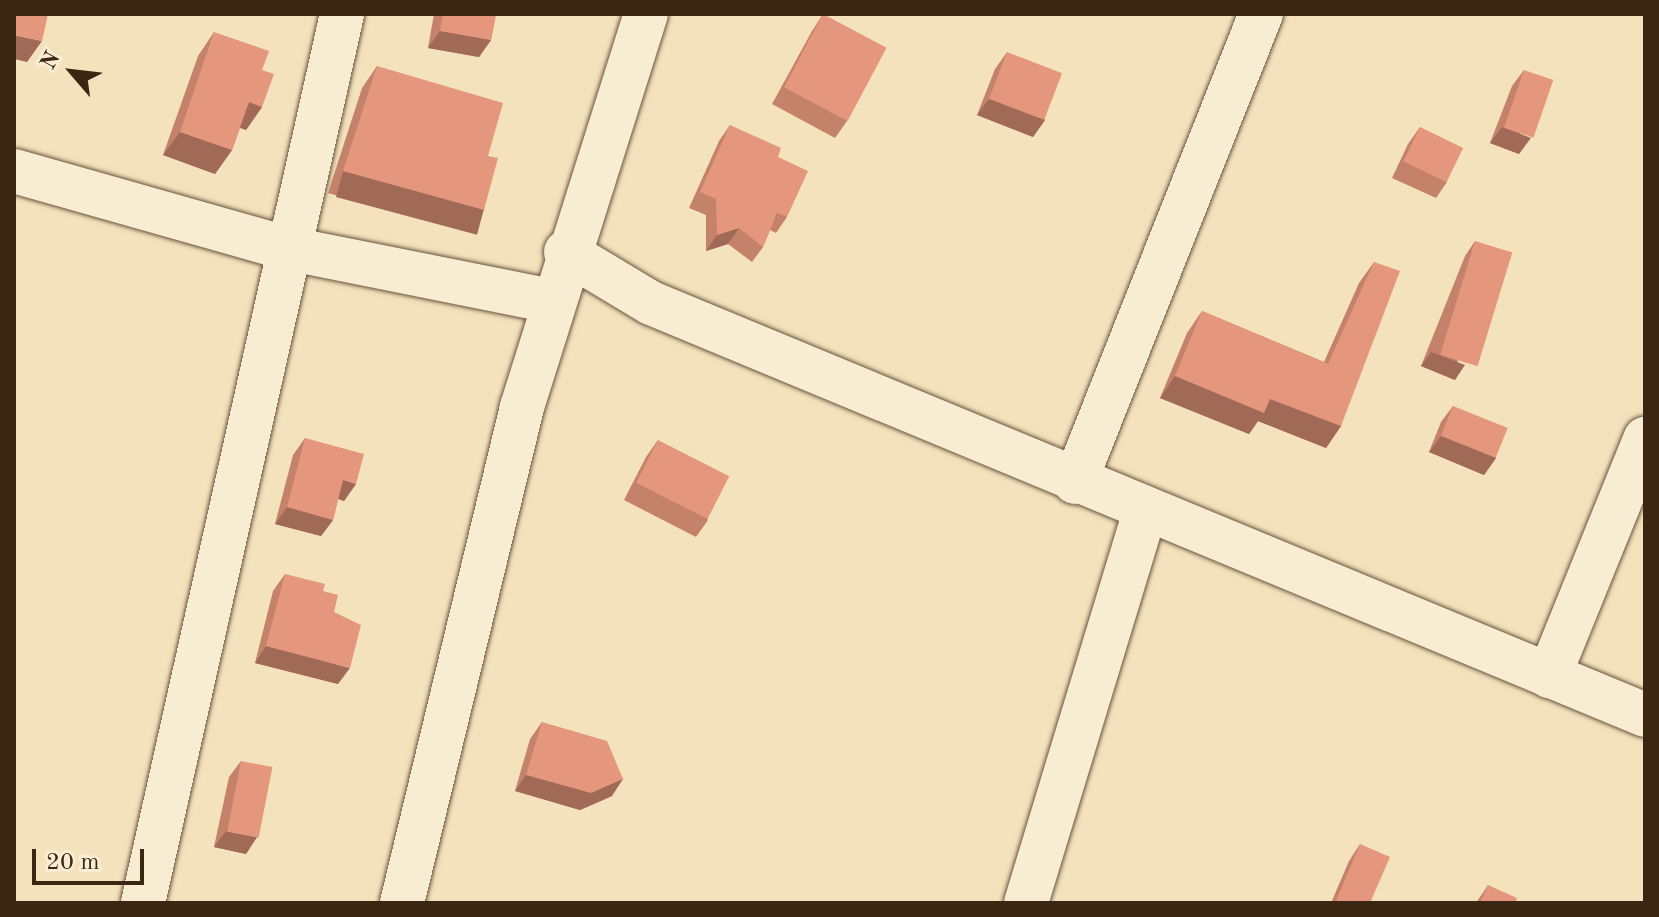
<!DOCTYPE html>
<style>
body{margin:0}
#map{position:relative;width:1659px;height:917px;overflow:hidden;background:#f4e2bc;font-family:"Old Standard TT",serif}
div>[style]{position:absolute}
.roads{filter:drop-shadow(0 0 2px #69543d) drop-shadow(0 0 2px #69543d)}
.street>*{height:44px;margin:-22px;padding:0 22px;transform-origin:22px;border-radius:22px;background:#f8ecd3}
.secondary>*{height:44px;margin:-22px;padding:0 22px;transform-origin:22px;border-radius:22px;background:#f8ecd3}
.wall>*{inset:0;background:#c4826b}
.shaded-wall>*{inset:0;background:#a06a57;transform-origin:0 0}
.building>*{inset:0;background:#e4977c;transform-origin:0 0}
span{translate:-50% -50%;white-space:nowrap;text-align:center;line-height:1.15;-webkit-text-stroke:6px #f8ecd3;paint-order:stroke}
.frame{position:absolute;inset:0;border:16px solid #3b2513;pointer-events:none}
.north{position:absolute;left:32px;top:32px;width:80px;height:80px;-webkit-text-stroke:6px #f8ecd3;paint-order:stroke;rotate:298deg;font-size:22px;font-weight:700;line-height:32px;text-align:center;color:#3b2513}
.north::after{content:'';display:block;margin:auto;width:28px;height:36px;background:#3b2513;clip-path:polygon(50% 0,100% 100%,50% 72%,0 100%)}
.scale{position:absolute;left:32px;top:849px;width:112px;height:36px;box-sizing:border-box;border:4px solid #3b2513;border-top:0;padding-left:10px;font-size:24px;line-height:28px;white-space:nowrap;color:#3b2513;-webkit-text-stroke:6px #f8ecd3;paint-order:stroke}
</style>
<div id="map">
<div class="roads">
<div class="street">
<div style="left:14px;top:171px;width:283px;rotate:15.8deg"></div>
<div style="left:286px;top:248px;width:270px;rotate:11.3deg"></div>
<div style="left:566px;top:252px;width:99px;rotate:31deg"></div>
<div style="left:651px;top:303px;width:1076px;rotate:22.51deg"></div>
<div style="left:1075px;top:482px;width:504px;rotate:-68.33deg"></div>
<div style="left:1549px;top:676px;width:256px;rotate:-67.9deg"></div>
<div style="left:143px;top:903px;width:911px;rotate:-77.38deg"></div>
<div style="left:1026px;top:903px;width:409px;rotate:-73.1deg"></div>
</div>
<div class="secondary">
<div style="left:402px;top:903px;width:510px;rotate:-76.4deg"></div>
<div style="left:522px;top:407px;width:412px;rotate:-72.5deg"></div>
</div>
</div>
<div class="wall">
<div style="clip-path:polygon(434px 14px,496px 14px,491px 40px,479px 57px,428px 48px)"></div>
<div style="clip-path:polygon(823px 14px,847px 121px,835px 138px,772px 104px,812px 31px)"></div>
<div style="clip-path:polygon(214px 32px,262px 107px,246px 130px,240px 128px,232px 150px,215px 174px,163px 155px,198px 56px)"></div>
<div style="clip-path:polygon(1007px 52px,1045px 120px,1033px 137px,977px 115px,995px 69px)"></div>
<div style="clip-path:polygon(377px 66px,488px 156px,484px 210px,468px 232px,328px 193px,362px 88px)"></div>
<div style="clip-path:polygon(1524px 70px,1519px 154px,1490px 143px,1512px 86px)"></div>
<div style="clip-path:polygon(730px 125px,778px 157px,787px 217px,776px 233px,770px 230px,763px 247px,752px 262px,728px 244px,706px 251px,706px 215px,689px 208px,719px 141px)"></div>
<div style="clip-path:polygon(1420px 127px,1447px 182px,1436px 198px,1392px 178px,1408px 144px)"></div>
<div style="clip-path:polygon(1475px 241px,1455px 380px,1421px 366px,1465px 256px)"></div>
<div style="clip-path:polygon(1374px 262px,1341px 426px,1326px 448px,1258px 421px,1249px 434px,1160px 398px,1187px 333px,1202px 311px,1324px 362px,1359px 283px)"></div>
<div style="clip-path:polygon(1453px 406px,1496px 458px,1484px 475px,1429px 452px,1441px 422px)"></div>
<div style="clip-path:polygon(305px 438px,356px 484px,344px 501px,338px 499px,333px 520px,321px 536px,275px 524px,293px 455px)"></div>
<div style="clip-path:polygon(658px 440px,708px 520px,696px 537px,624px 500px,646px 457px)"></div>
<div style="clip-path:polygon(285px 574px,323px 591px,338px 684px,255px 663px,273px 591px)"></div>
<div style="clip-path:polygon(542px 722px,612px 796px,580px 810px,515px 791px,530px 739px)"></div>
<div style="clip-path:polygon(241px 761px,257px 837px,246px 854px,214px 847px,229px 777px)"></div>
<div style="clip-path:polygon(1360px 844px,1370px 903px,1331px 903px,1349px 861px)"></div>
<div style="clip-path:polygon(1488px 885px,1515px 903px,1476px 903px)"></div>
</div>
<div class="shaded-wall">
<div style="clip-path:polygon(440px 31px,491px 40px,479px 57px,428px 48px)"></div>
<div style="clip-path:polygon(14px 35px,42px 41px,27px 62px,14px 59px)"></div>
<div style="clip-path:polygon(989px 99px,1045px 120px,1033px 137px,977px 115px)"></div>
<div style="clip-path:polygon(249px 102px,262px 107px,246px 130px,233px 125px)"></div>
<div style="clip-path:polygon(1502px 127px,1531px 138px,1519px 154px,1490px 143px)"></div>
<div style="clip-path:polygon(180px 132px,232px 150px,215px 174px,163px 155px)"></div>
<div style="left:343px;top:171px;width:146px;height:27px;rotate:15deg"></div>
<div style="clip-path:polygon(739px 228px,728px 244px,706px 251px,717px 235px)"></div>
<div style="clip-path:polygon(1431px 352px,1465px 365px,1455px 380px,1421px 366px)"></div>
<div style="clip-path:polygon(1175px 376px,1270px 399px,1341px 426px,1326px 448px,1258px 421px,1249px 434px,1160px 398px)"></div>
<div style="clip-path:polygon(1441px 436px,1496px 458px,1484px 475px,1429px 452px)"></div>
<div style="clip-path:polygon(343px 480px,356px 484px,344px 501px,332px 497px)"></div>
<div style="clip-path:polygon(287px 507px,333px 520px,321px 536px,275px 524px)"></div>
<div style="clip-path:polygon(266px 646px,350px 668px,338px 684px,255px 663px)"></div>
<div style="clip-path:polygon(526px 775px,623px 779px,612px 796px,580px 810px,515px 791px)"></div>
<div style="clip-path:polygon(226px 831px,257px 837px,246px 854px,214px 847px)"></div>
</div>
<div class="building">
<div style="clip-path:polygon(14px 14px,48px 14px,42px 41px,14px 35px)"></div>
<div style="clip-path:polygon(443px 14px,496px 14px,491px 40px,440px 31px)"></div>
<div style="left:823px;top:14px;width:72px;height:83px;rotate:28deg"></div>
<div style="clip-path:polygon(214px 32px,269px 51px,262px 70px,274px 74px,262px 107px,249px 102px,232px 150px,180px 132px)"></div>
<div style="left:1007px;top:52px;width:59px;height:50px;rotate:21deg"></div>
<div style="clip-path:polygon(377px 66px,503px 103px,488px 156px,498px 158px,484px 210px,343px 171px)"></div>
<div style="left:1524px;top:70px;width:31px;height:61px;rotate:19deg"></div>
<div style="clip-path:polygon(730px 125px,781px 148px,778px 157px,808px 171px,787px 217px,777px 213px,763px 247px,739px 228px,717px 235px,716px 199px,700px 192px)"></div>
<div style="left:1420px;top:127px;width:48px;height:38px;rotate:26deg"></div>
<div style="left:1475px;top:241px;width:39px;height:119px;rotate:17deg"></div>
<div style="clip-path:polygon(1374px 262px,1400px 271px,1341px 426px,1270px 399px,1264px 413px,1175px 376px,1202px 311px,1328px 364px)"></div>
<div style="left:1453px;top:406px;width:59px;height:32px;rotate:22deg"></div>
<div style="clip-path:polygon(305px 438px,364px 454px,356px 484px,343px 480px,333px 520px,287px 507px)"></div>
<div style="left:658px;top:440px;width:80px;height:48px;rotate:27deg"></div>
<div style="clip-path:polygon(285px 574px,325px 584px,323px 591px,338px 595px,334px 612px,361px 625px,350px 668px,266px 646px)"></div>
<div style="clip-path:polygon(542px 722px,607px 741px,623px 779px,591px 793px,526px 775px)"></div>
<div style="left:241px;top:761px;width:32px;height:72px;rotate:11deg"></div>
<div style="clip-path:polygon(1360px 844px,1390px 857px,1370px 903px,1335px 903px)"></div>
<div style="clip-path:polygon(1488px 885px,1517px 898px,1515px 903px,1480px 903px)"></div>
</div>
<div class="frame"></div>
<div class="north">N</div>
<div class="scale">20 m</div>
</div>
